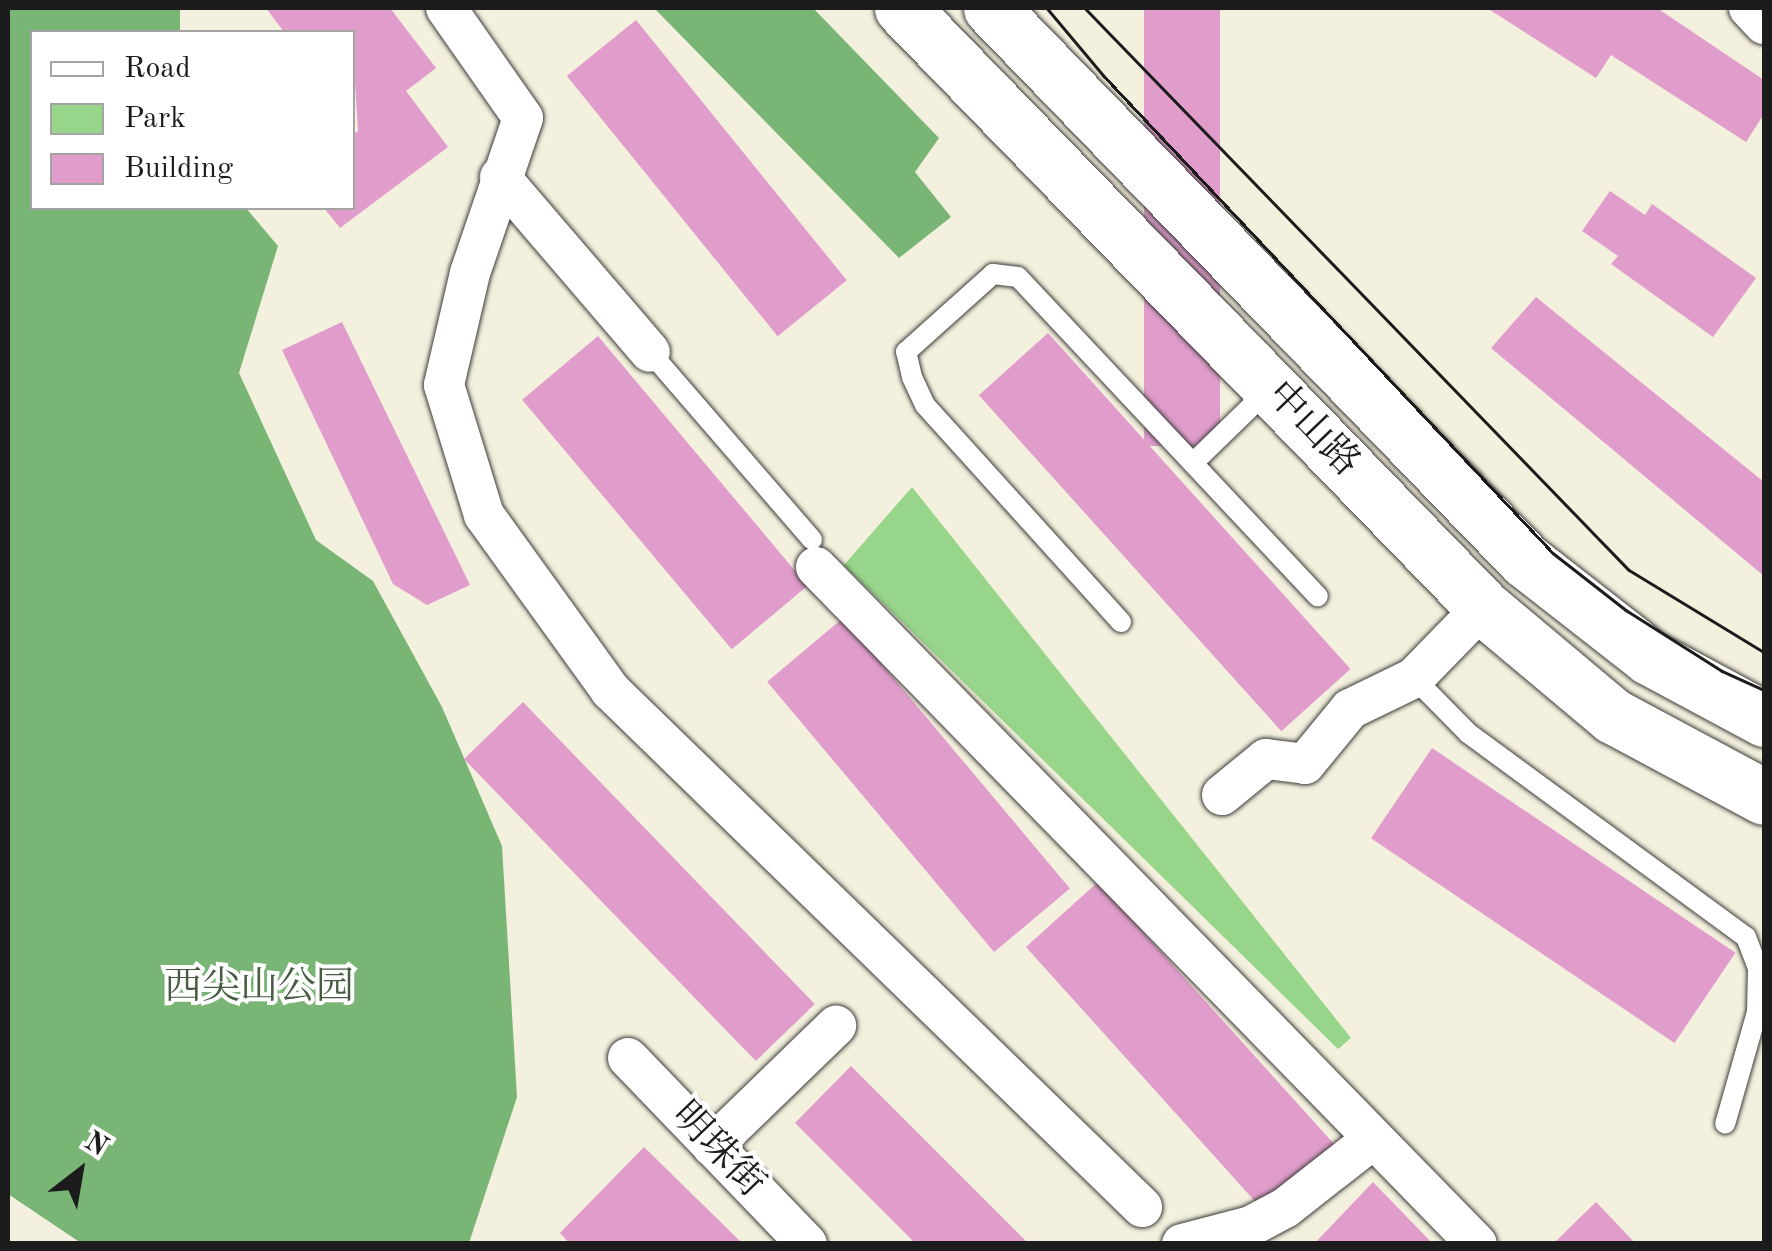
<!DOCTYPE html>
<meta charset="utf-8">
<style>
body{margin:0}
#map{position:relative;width:1772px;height:1251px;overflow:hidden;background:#f4f0de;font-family:"Old Standard TT","Noto Serif SC",serif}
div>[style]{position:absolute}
.green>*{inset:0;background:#97d58a}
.forest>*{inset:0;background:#79b676}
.building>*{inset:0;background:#e09dcb;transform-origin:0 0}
.roads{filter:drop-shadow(0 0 2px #3c3c39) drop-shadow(0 0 2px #3c3c39)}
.service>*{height:20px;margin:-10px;padding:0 10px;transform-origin:10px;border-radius:10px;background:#fff}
.minor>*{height:40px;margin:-20px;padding:0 20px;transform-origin:20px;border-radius:20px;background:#fff}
.trunk>*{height:55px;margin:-27.5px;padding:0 27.5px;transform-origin:27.5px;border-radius:27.5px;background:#fff}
.tram>*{height:2.5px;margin:-1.25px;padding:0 1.25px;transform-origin:1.25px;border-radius:1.25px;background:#1c1c1c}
span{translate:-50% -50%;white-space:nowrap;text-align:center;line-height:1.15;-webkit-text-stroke:8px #fff;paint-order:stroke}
.street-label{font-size:38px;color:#1c1c1c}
.park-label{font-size:38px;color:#475d42}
.frame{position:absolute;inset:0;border:10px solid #1c1c1c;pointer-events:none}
.legend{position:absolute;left:30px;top:30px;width:325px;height:180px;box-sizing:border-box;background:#fff;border:2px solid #a4a4a4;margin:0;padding:12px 18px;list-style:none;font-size:30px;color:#1c1c1c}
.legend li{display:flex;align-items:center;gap:20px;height:50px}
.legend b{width:50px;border:2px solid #a4a4a4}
.north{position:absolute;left:30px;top:1121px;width:100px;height:100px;-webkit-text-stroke:8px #fff;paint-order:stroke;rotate:31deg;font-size:28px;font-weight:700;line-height:40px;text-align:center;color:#1c1c1c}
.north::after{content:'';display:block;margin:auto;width:35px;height:45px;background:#1c1c1c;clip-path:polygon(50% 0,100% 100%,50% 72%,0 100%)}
</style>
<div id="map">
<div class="green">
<div style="clip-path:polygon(912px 487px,1351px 1038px,1338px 1049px,844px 565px)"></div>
</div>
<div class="forest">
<div style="clip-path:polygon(8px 8px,180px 8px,180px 32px,32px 32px,32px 208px,246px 208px,278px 246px,239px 373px,316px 540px,373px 581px,442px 707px,502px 846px,517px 1097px,469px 1243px,81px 1243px,8px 1194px)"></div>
<div style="clip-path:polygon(654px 8px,813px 8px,939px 138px,915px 172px,951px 217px,899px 258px)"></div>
</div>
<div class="building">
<div style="clip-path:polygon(266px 8px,390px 8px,436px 68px,406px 91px,448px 147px,340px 228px,324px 208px,352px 208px,352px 135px,358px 131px,352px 32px,284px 32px)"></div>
<div style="left:1144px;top:8px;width:76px;height:438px"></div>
<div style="clip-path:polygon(1487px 8px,1657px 8px,1764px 80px,1764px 114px,1746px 142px,1611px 55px,1596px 78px)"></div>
<div style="left:636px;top:20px;width:335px;height:89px;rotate:51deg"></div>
<div style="clip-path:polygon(1610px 191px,1645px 215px,1652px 204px,1756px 278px,1713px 337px,1611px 264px,1618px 256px,1582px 231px)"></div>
<div style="clip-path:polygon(1536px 297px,1764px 482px,1764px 576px,1491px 348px)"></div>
<div style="clip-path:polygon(342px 322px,470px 585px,427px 605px,393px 584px,282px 350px)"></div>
<div style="left:1048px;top:333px;width:452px;height:93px;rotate:48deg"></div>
<div style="left:598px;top:336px;width:326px;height:99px;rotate:50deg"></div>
<div style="left:843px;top:618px;width:353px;height:99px;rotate:50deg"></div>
<div style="left:523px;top:702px;width:420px;height:82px;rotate:46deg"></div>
<div style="left:1432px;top:748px;width:366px;height:109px;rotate:34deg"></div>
<div style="left:1098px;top:882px;width:356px;height:97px;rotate:48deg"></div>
<div style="clip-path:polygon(851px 1066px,1029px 1244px,916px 1244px,795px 1123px)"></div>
<div style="clip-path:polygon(644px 1147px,743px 1244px,570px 1244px,560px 1233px)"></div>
<div style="clip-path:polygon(1373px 1182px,1433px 1244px,1314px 1244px)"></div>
<div style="clip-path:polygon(1596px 1202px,1636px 1244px,1553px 1244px)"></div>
</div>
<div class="roads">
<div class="service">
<div style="left:650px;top:352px;width:248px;rotate:49.2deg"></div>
<div style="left:1193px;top:463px;width:103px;rotate:-44.2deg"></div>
<div style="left:1121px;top:622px;width:292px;rotate:-132.1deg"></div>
<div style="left:925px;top:405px;width:31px;rotate:-115deg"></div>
<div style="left:912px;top:377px;width:26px;rotate:-103deg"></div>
<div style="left:906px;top:352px;width:117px;rotate:-41.9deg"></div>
<div style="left:993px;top:274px;width:25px;rotate:7deg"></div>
<div style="left:1018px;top:277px;width:438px;rotate:46.8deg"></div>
<div style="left:1414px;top:678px;width:77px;rotate:45.5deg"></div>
<div style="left:1468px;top:733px;width:345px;rotate:36.3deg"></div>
<div style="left:1746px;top:937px;width:34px;rotate:69deg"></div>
<div style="left:1758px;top:969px;width:43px;rotate:91.3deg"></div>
<div style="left:1757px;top:1012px;width:116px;rotate:105.9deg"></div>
</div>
<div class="minor">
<div style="left:446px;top:8px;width:134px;rotate:55deg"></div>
<div style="left:523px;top:118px;width:164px;rotate:108.9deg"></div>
<div style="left:470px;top:273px;width:115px;rotate:103.1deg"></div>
<div style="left:444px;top:385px;width:136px;rotate:72.9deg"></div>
<div style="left:484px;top:515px;width:216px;rotate:54.2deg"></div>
<div style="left:610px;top:690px;width:742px;rotate:44.18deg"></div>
<div style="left:1749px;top:8px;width:22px;rotate:47deg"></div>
<div style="left:500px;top:177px;width:230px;rotate:49.4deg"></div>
<div style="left:816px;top:567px;width:946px;rotate:45.69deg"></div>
<div style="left:1222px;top:795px;width:57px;rotate:-39.3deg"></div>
<div style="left:1266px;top:759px;width:39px;rotate:7deg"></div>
<div style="left:1305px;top:764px;width:71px;rotate:-50.7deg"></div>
<div style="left:1350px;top:709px;width:71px;rotate:-25.8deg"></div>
<div style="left:1414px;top:678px;width:99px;rotate:-45.8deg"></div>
<div style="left:628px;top:1058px;width:258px;rotate:46.1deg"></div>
<div style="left:712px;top:1146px;width:173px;rotate:-44.1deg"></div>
<div style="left:1182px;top:1244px;width:71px;rotate:-14.6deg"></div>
<div style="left:1251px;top:1226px;width:38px;rotate:-28deg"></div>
<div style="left:1285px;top:1208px;width:112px;rotate:-38.1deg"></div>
</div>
<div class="trunk">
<div style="left:902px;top:8px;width:834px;rotate:45.87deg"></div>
<div style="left:1483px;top:607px;width:170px;rotate:40deg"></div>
<div style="left:1613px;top:716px;width:171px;rotate:28.2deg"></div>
<div style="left:991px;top:8px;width:768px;rotate:45.95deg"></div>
<div style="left:1525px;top:560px;width:157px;rotate:38deg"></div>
<div style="left:1649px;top:657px;width:131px;rotate:28.3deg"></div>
</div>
</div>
<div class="tram">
<div style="left:1047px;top:8px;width:89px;rotate:50deg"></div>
<div style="left:1104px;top:76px;width:655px;rotate:46.73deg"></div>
<div style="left:1553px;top:553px;width:93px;rotate:38deg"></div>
<div style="left:1626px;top:610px;width:114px;rotate:32.4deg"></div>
<div style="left:1722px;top:671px;width:46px;rotate:24.3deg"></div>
<div style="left:1085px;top:8px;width:782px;rotate:45.93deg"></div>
<div style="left:1629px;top:570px;width:158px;rotate:31.3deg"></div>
</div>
<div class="street-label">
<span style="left:1312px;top:430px;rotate:46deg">中山路</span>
<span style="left:717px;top:1151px;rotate:46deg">明珠街</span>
</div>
<div class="park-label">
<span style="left:259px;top:989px">西尖山公园</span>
</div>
<div class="frame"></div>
<ul class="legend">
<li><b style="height:12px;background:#fff"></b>Road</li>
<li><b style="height:28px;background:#97d58a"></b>Park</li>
<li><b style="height:28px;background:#e09dcb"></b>Building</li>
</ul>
<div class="north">N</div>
</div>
